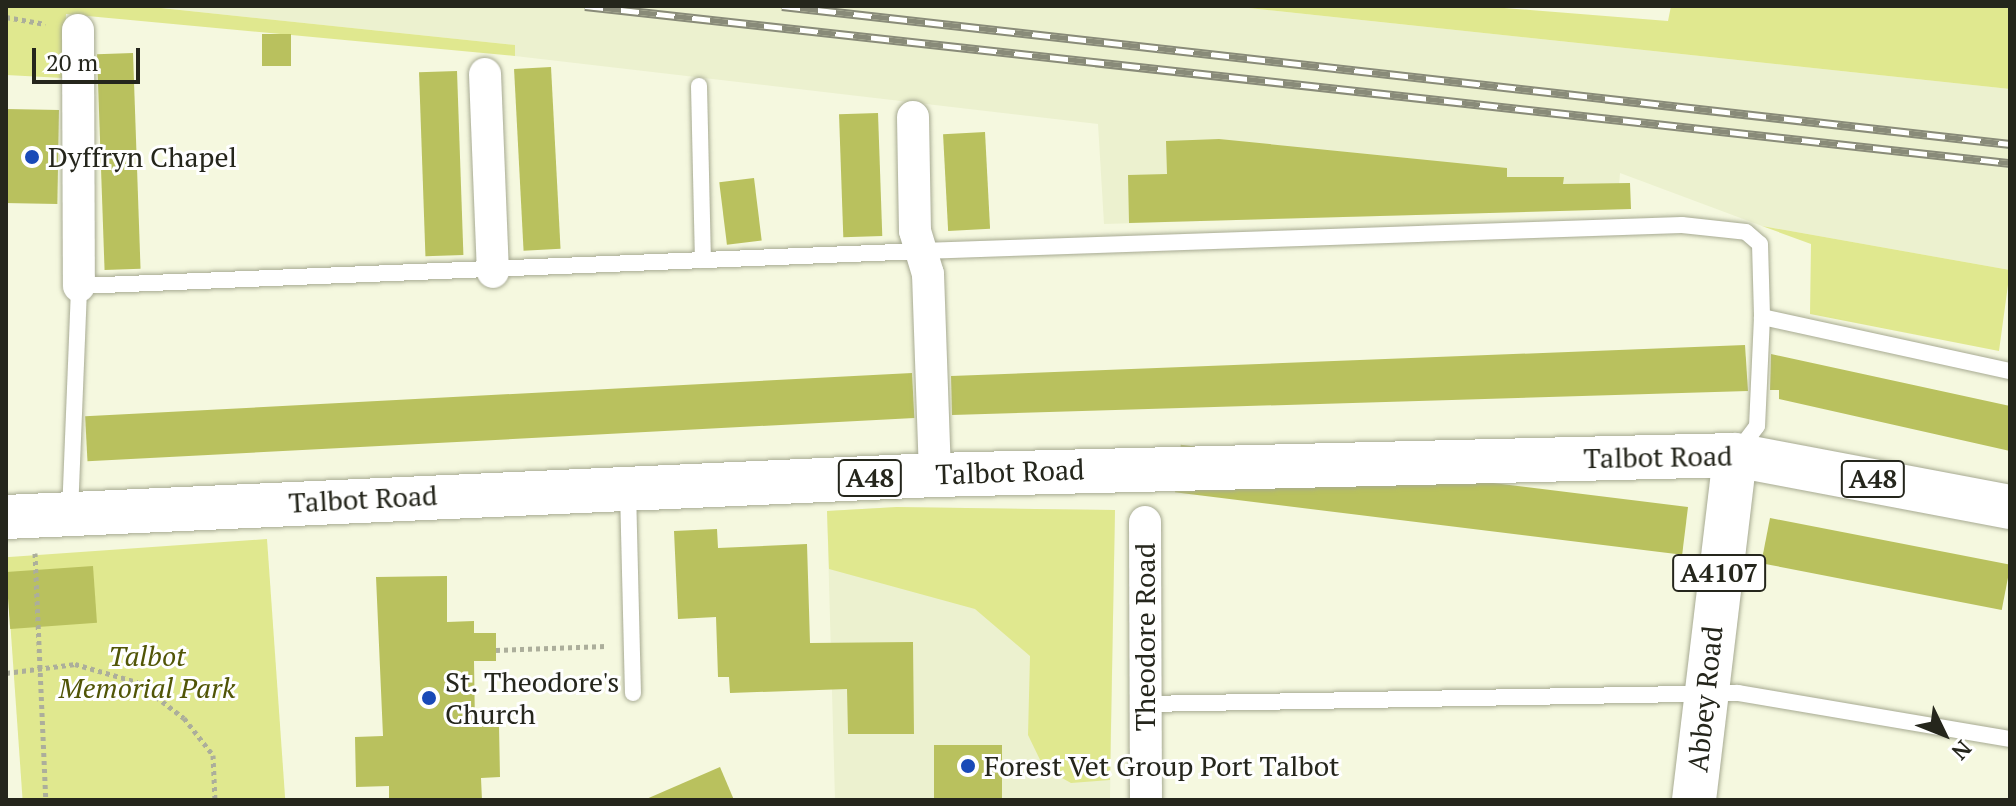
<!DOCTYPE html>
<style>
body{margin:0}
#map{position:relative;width:2016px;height:806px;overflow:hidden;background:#f5f8df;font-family:"PT Serif",serif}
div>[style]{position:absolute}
.built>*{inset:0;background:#ecf1cf}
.green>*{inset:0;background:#e0e88f;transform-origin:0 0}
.building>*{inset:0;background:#b9c15e;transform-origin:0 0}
.path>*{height:5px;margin-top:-2.5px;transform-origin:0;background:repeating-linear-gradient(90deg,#acae9b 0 4px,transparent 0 8px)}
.roads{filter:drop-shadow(0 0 2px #a7aa92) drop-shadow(0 0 2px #a7aa92)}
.service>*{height:16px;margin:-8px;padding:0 8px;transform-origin:8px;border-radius:8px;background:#fff}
.minor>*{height:32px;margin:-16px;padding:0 16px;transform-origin:16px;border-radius:16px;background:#fff}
.primary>*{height:44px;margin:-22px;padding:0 22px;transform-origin:22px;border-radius:22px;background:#fff}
.rail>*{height:9px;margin-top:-4.5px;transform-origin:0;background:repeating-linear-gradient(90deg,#fff 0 18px,#898b79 0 36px);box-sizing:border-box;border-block:2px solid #898b79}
.dots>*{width:22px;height:22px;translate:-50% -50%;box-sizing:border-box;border:4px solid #fff;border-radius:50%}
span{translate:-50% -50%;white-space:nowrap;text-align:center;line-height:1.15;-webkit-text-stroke:6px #fff;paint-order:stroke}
.shield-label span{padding:2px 6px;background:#fff;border:2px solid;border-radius:6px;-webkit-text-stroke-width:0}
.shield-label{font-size:26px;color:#25261c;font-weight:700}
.poi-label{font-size:28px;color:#25261c}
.left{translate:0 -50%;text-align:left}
.street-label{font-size:28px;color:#25261c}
.park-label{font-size:28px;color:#515507;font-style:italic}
.frame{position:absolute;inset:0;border:8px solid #25261c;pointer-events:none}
.north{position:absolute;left:1904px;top:694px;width:80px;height:80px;-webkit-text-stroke:6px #fff;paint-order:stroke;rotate:133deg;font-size:22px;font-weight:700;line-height:32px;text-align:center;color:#25261c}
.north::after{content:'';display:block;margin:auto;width:28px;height:36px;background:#25261c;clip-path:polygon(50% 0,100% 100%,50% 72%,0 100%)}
.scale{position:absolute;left:32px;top:48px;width:108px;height:36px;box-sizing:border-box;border:4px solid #25261c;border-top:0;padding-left:10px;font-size:24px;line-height:28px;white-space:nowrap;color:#25261c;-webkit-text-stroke:6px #fff;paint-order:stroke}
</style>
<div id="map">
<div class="built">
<div style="clip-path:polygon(142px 6px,1230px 6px,2010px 89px,2010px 270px,1762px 226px,1620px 173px,1617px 209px,1104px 224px,1098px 124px,515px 56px,514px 45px)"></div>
<div style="clip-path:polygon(897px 507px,1115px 510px,1110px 800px,835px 800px,827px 511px)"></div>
</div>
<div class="green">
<div style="clip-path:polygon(6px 6px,142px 6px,515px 45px,515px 56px,66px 14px,63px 78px,6px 75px)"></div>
<div style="clip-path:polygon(1230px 6px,1479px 6px,1668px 21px,1671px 6px,2010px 6px,2010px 89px)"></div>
<div style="clip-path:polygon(1762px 226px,2010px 270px,1999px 351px,1810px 314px,1811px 244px)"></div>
<div style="clip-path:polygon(897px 507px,1115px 510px,1110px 780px,1071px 783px,1044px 768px,1028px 735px,1030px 656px,975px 609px,829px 569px,827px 511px)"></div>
<div style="left:267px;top:539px;width:262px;height:262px;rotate:86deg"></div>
</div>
<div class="building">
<div style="left:262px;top:34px;width:29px;height:32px"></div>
<div style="left:133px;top:53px;width:216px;height:36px;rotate:88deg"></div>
<div style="left:551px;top:67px;width:182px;height:37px;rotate:87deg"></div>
<div style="left:457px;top:71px;width:184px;height:38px;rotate:88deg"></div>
<div style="left:6px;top:109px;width:53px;height:94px;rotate:1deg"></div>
<div style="left:878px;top:113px;width:123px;height:39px;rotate:88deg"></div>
<div style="left:985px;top:132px;width:97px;height:42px;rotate:87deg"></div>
<div style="clip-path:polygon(1219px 139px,1507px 168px,1507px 177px,1564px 177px,1563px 184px,1630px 183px,1631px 209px,1129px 223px,1128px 175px,1167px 174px,1166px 141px)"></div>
<div style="left:754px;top:178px;width:63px;height:35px;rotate:83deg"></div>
<div style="clip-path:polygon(1745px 345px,1748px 391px,952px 415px,951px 376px)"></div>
<div style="clip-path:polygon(1771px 354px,2010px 406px,2010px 451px,1779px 399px,1779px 390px,1770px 390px)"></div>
<div style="left:912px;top:373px;width:45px;height:828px;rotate:87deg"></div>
<div style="left:1688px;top:507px;width:48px;height:511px;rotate:97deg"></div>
<div style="left:1770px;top:518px;width:245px;height:46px;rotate:11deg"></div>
<div style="clip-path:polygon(717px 529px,718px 548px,807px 544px,810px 643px,913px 642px,914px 734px,848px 734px,847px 689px,730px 693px,729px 677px,718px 677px,716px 617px,678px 619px,674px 531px)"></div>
<div style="left:93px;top:566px;width:57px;height:87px;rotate:86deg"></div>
<div style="clip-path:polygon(447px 576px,447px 622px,474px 621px,474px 633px,496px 633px,496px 661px,474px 661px,475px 726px,499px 725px,500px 777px,481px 778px,482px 800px,389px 800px,389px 786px,356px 787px,355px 737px,383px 736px,376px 577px)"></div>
<div style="left:934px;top:745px;width:68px;height:55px"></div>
<div style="clip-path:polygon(720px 767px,734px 800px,644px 800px)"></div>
</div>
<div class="path">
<div style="left:6px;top:17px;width:40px;rotate:10deg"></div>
<div style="left:35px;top:553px;width:247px;rotate:87.5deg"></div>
<div style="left:496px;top:650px;width:110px;rotate:-2.1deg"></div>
<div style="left:6px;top:673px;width:70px;rotate:-7.4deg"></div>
<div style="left:75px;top:664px;width:65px;rotate:16.2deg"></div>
<div style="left:137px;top:682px;width:59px;rotate:37.5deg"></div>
<div style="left:184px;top:718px;width:47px;rotate:51.9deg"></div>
<div style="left:213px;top:755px;width:45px;rotate:87.5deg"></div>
</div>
<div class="roads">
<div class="service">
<div style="left:699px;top:86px;width:174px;rotate:88.7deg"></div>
<div style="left:1762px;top:317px;width:254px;rotate:12.3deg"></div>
<div style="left:628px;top:490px;width:203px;rotate:88.6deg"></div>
<div style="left:70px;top:513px;width:227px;rotate:-87.7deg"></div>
<div style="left:79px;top:286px;width:844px;rotate:-2.38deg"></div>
<div style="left:922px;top:251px;width:760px;rotate:-1.96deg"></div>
<div style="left:1682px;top:225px;width:64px;rotate:6.2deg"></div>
<div style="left:1746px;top:232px;width:18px;rotate:41deg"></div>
<div style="left:1760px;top:244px;width:73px;rotate:88.4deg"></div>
<div style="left:1762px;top:317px;width:109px;rotate:92.6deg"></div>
<div style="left:1757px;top:426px;width:30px;rotate:127deg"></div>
<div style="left:1145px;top:704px;width:593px;rotate:-1.06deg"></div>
<div style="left:1738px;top:693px;width:276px;rotate:9.6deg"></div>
</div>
<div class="minor">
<div style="left:78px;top:30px;width:256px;rotate:89.8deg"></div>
<div style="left:485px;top:74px;width:198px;rotate:87.7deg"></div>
<div style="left:913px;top:117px;width:114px;rotate:89deg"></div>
<div style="left:915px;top:231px;width:45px;rotate:73.2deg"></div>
<div style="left:928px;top:274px;width:201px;rotate:88deg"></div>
<div style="left:1145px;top:522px;width:278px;rotate:89.8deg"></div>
</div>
<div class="primary">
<div style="left:6px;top:517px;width:930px;rotate:-2.59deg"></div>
<div style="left:935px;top:475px;width:800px;rotate:-1.43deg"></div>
<div style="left:1735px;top:455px;width:280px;rotate:10.7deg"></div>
<div style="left:1694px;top:800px;width:347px;rotate:-83.2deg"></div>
</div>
</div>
<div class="rail">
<div style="left:585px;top:6px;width:1434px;rotate:6.29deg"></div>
<div style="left:782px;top:6px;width:1236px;rotate:6.41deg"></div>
</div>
<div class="dots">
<div style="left:32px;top:157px;background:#194ab7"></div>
<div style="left:429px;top:698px;background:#194ab7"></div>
<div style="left:968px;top:766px;background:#194ab7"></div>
</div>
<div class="shield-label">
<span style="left:870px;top:478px">A48</span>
<span style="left:1873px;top:479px">A48</span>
<span style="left:1719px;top:573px">A4107</span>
</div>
<div class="poi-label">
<span class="left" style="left:48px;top:157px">Dyffryn Chapel</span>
<span class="left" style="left:445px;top:698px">St. Theodore's<br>Church</span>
<span class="left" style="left:984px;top:766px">Forest Vet Group Port Talbot</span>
</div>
<div class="street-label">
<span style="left:1658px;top:457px;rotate:-1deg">Talbot Road</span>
<span style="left:1010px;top:472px;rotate:-2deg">Talbot Road</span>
<span style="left:363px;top:499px;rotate:-3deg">Talbot Road</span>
<span style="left:1145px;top:637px;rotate:-90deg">Theodore Road</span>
<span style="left:1705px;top:699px;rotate:-84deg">Abbey Road</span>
</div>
<div class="park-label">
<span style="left:147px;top:672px">Talbot<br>Memorial Park</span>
</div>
<div class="frame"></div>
<div class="north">N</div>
<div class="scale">20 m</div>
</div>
